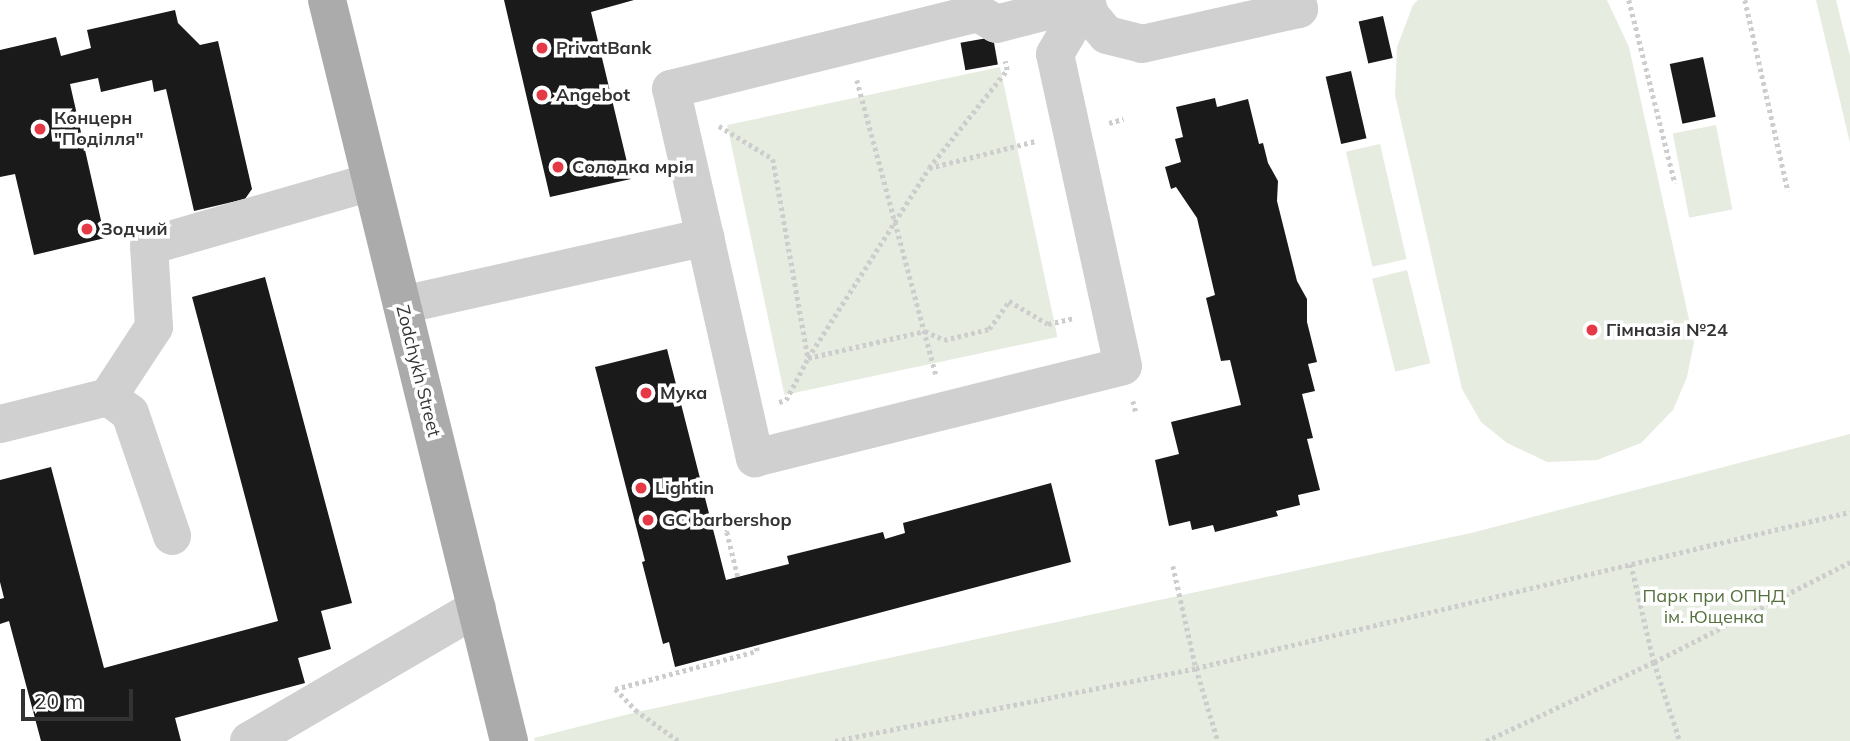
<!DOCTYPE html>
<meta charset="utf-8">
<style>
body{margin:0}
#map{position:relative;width:1850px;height:741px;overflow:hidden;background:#fff;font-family:Mulish,sans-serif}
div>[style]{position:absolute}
.green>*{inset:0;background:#e6ecdf;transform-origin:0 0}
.building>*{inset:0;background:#1a1a1a;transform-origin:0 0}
.path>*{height:4.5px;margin-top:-2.25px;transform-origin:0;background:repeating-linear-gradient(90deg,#cdcdcd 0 3.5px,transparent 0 7px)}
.minor>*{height:38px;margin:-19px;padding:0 19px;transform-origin:19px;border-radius:19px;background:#d0d0d0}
.major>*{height:38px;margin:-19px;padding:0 19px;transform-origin:19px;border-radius:19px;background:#ababab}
.dots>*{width:19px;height:19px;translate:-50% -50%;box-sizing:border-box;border:4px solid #fff;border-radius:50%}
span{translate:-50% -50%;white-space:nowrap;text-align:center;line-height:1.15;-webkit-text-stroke:7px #fff;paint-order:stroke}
.poi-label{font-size:18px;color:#333;font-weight:700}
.left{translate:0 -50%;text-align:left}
.street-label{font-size:18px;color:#333}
.park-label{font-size:18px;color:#56703f}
.scale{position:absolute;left:21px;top:689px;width:112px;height:32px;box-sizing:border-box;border:4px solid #333;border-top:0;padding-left:9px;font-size:21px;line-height:24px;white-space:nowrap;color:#333;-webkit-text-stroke:5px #fff;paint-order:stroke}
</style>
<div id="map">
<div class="green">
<div style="clip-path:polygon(1418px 0,1607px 0,1629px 47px,1694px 342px,1687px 377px,1673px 410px,1641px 443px,1597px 460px,1547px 462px,1507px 443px,1481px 422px,1462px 389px,1395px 95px,1397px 47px,1413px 5px)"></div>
<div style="clip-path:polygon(1816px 0,1836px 0,1850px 56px,1850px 143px)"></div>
<div style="left:1000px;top:67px;width:276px;height:279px;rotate:78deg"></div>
<div style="left:1716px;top:125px;width:86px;height:44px;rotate:79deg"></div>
<div style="left:1380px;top:144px;width:118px;height:35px;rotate:77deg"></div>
<div style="left:1407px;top:270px;width:96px;height:36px;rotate:76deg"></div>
<div style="clip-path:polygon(1850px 434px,1850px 741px,535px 741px,534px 738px,637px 712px,1471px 533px)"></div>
</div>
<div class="building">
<div style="clip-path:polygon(504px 0,634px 0,591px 12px,631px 179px,550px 197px)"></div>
<div style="clip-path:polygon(175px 10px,178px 23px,200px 45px,218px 41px,252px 189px,245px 199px,194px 211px,166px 89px,154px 92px,152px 80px,101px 92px,98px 78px,70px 84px,105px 238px,34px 255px,15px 174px,0 177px,0 50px,56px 37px,61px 56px,91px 48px,87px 30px)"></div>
<div style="left:1383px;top:16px;width:43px;height:25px;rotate:77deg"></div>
<div style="left:993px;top:37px;width:28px;height:33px;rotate:80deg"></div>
<div style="left:1703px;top:57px;width:61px;height:34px;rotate:78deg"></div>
<div style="left:1351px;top:71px;width:69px;height:26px;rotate:77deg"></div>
<div style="clip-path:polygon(1215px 98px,1217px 107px,1248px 99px,1259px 144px,1263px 143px,1268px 163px,1278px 181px,1277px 201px,1297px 281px,1307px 299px,1307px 322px,1317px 362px,1308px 364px,1315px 391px,1302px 394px,1313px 438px,1307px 439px,1320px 490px,1298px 495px,1300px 505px,1276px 511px,1278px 516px,1215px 532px,1213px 525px,1192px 530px,1190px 521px,1169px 526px,1155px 460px,1179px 454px,1171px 422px,1241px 405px,1230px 360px,1221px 361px,1206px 298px,1215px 295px,1197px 218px,1176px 187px,1171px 189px,1165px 167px,1181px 162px,1175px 139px,1183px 137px,1176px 107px)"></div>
<div style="clip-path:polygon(265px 277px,352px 603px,321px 611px,331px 649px,298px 658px,305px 683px,175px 718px,181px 741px,41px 741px,9px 621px,0 624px,0 599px,4px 598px,0 582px,0 480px,51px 467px,104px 668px,278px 621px,192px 297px)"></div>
<div style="clip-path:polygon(667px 349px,726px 580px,789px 564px,787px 556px,883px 532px,885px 539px,905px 533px,903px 523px,1051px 483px,1071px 562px,675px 667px,669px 642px,663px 644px,642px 562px,645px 561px,595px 367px)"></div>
</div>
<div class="path">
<div style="left:1629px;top:0;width:189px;rotate:75.9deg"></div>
<div style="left:1745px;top:0;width:196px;rotate:77.3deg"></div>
<div style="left:857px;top:80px;width:305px;rotate:75deg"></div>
<div style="left:1109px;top:123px;width:15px;rotate:-16deg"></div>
<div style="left:719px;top:126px;width:63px;rotate:31.4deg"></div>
<div style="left:773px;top:159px;width:202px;rotate:80deg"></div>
<div style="left:808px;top:358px;width:120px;rotate:-13deg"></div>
<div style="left:925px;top:331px;width:21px;rotate:25deg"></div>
<div style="left:944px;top:340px;width:46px;rotate:-13.7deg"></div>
<div style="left:989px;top:329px;width:34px;rotate:-54deg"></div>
<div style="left:1009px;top:301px;width:45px;rotate:30.5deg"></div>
<div style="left:1048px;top:324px;width:26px;rotate:-13deg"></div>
<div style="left:929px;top:168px;width:110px;rotate:-14.2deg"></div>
<div style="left:1133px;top:401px;width:11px;rotate:75deg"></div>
<div style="left:779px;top:402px;width:7px;rotate:-16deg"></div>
<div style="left:786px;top:400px;width:47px;rotate:-62.4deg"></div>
<div style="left:808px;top:358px;width:225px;rotate:-57.5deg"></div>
<div style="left:929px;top:168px;width:125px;rotate:-51.5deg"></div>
<div style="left:1007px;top:70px;width:9px;rotate:-103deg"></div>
<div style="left:734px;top:518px;width:16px;rotate:117deg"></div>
<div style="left:727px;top:532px;width:46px;rotate:76.3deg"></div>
<div style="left:1631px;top:564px;width:101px;rotate:76.8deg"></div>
<div style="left:1654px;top:662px;width:83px;rotate:71.8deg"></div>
<div style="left:1173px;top:566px;width:105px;rotate:77.3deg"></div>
<div style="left:1196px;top:668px;width:76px;rotate:73.2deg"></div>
<div style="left:678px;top:741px;width:50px;rotate:-144.7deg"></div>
<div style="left:637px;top:712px;width:32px;rotate:-134deg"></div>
<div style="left:615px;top:689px;width:147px;rotate:-15deg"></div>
<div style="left:757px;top:651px;width:5px;rotate:-101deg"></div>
<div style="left:835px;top:741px;width:368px;rotate:-11.4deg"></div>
<div style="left:1196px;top:668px;width:672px;rotate:-13.42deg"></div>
<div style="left:1486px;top:741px;width:186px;rotate:-25.2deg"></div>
<div style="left:1654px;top:662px;width:220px;rotate:-27deg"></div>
</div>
<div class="minor">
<div style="left:1086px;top:0;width:16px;rotate:75deg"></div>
<div style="left:1090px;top:15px;width:26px;rotate:50deg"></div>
<div style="left:1107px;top:35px;width:36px;rotate:14deg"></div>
<div style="left:1142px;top:44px;width:161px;rotate:-12.6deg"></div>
<div style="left:1299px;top:9px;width:9px;rotate:-103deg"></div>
<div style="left:705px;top:237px;width:227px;rotate:77.3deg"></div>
<div style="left:755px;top:458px;width:379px;rotate:-14deg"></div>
<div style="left:1123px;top:366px;width:319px;rotate:-102.3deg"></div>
<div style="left:1055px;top:54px;width:61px;rotate:-59.7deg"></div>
<div style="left:402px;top:305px;width:311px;rotate:-12.6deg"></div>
<div style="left:705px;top:237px;width:152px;rotate:-102.9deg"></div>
<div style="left:671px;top:89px;width:316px;rotate:-13.9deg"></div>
<div style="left:978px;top:13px;width:21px;rotate:31deg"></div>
<div style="left:996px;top:24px;width:93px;rotate:-14.3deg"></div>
<div style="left:108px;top:397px;width:84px;rotate:-56.7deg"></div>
<div style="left:154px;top:327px;width:81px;rotate:-93.5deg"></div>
<div style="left:149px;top:246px;width:231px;rotate:-16.1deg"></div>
<div style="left:0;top:424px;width:111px;rotate:-14deg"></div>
<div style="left:108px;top:397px;width:27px;rotate:36deg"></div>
<div style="left:130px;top:413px;width:130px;rotate:71.1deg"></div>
<div style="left:249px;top:741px;width:264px;rotate:-30.3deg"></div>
</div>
<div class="major">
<div style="left:327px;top:0;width:763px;rotate:76.2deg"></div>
</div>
<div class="dots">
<div style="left:542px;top:48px;background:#e63946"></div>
<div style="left:542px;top:95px;background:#e63946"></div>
<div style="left:40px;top:129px;background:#e63946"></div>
<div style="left:558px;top:167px;background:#e63946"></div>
<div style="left:87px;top:229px;background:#e63946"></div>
<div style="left:1592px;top:330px;background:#e63946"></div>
<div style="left:646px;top:393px;background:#e63946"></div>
<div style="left:641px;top:488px;background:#e63946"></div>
<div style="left:648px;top:520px;background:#e63946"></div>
</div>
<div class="poi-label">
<span class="left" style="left:556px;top:48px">PrivatBank</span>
<span class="left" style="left:556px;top:95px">Angebot</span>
<span class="left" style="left:54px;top:129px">Концерн<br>"Поділля"</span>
<span class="left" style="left:572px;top:167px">Солодка мрія</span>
<span class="left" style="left:101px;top:229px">Зодчий</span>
<span class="left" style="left:1606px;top:330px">Гімназія №24</span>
<span class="left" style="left:660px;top:393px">Мука</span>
<span class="left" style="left:655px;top:488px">Lightin</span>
<span class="left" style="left:662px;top:520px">GC barbershop</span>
</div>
<div class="street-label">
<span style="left:418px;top:371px;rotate:76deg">Zodchykh Street</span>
</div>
<div class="park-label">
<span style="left:1714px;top:607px">Парк при ОПНД<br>ім. Ющенка</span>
</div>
<div class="scale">20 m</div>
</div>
